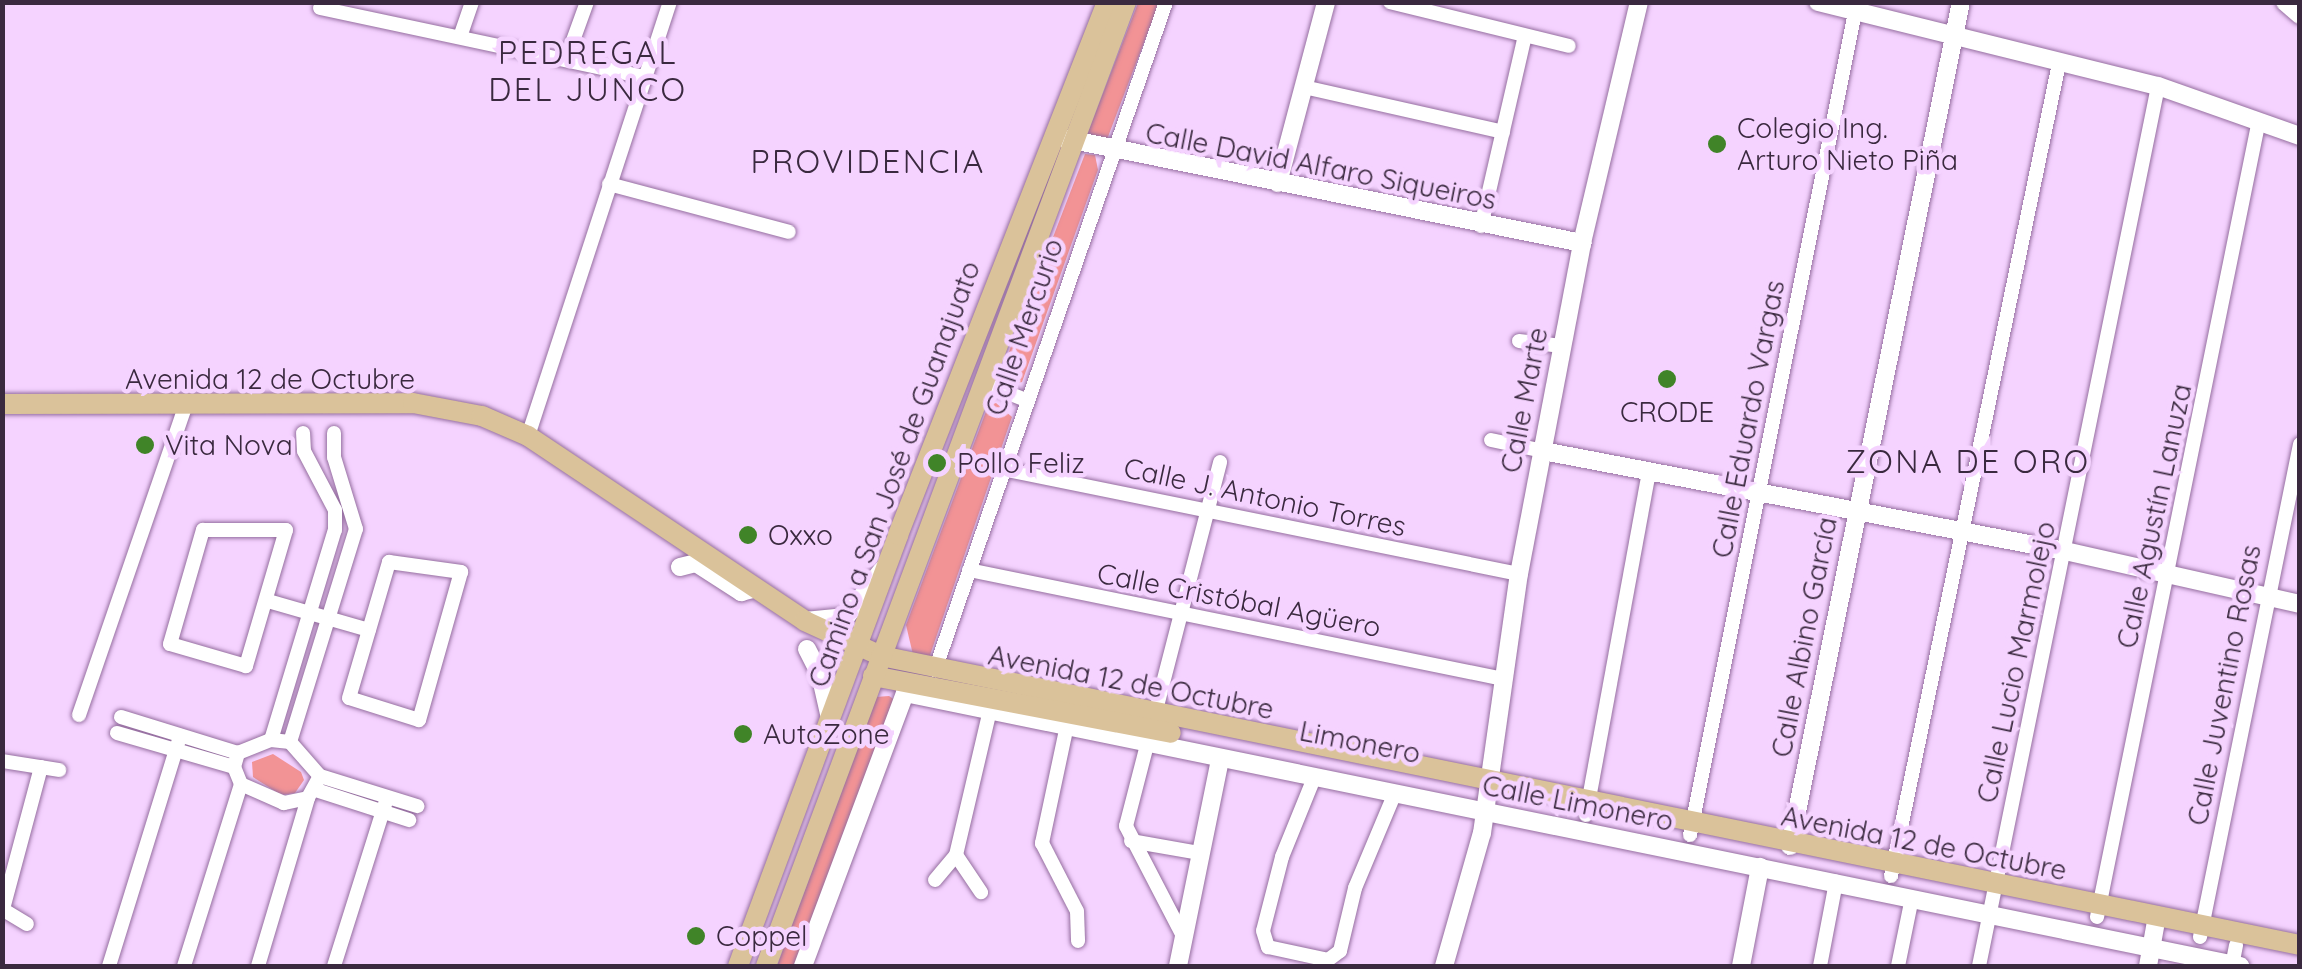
<!DOCTYPE html>
<meta charset="utf-8">
<style>
body{margin:0}
#map{position:relative;width:2302px;height:969px;overflow:hidden;background:#f5d3ff;font-family:Quicksand,sans-serif}
div>[style]{position:absolute}
.green>*{inset:0;background:#f29395}
.roads{filter:drop-shadow(0 0 2px #956ea0) drop-shadow(0 0 2px #956ea0)}
.minor>*{height:14px;margin:-7px;padding:0 7px;transform-origin:7px;border-radius:7px;background:#fff}
.tertiary>*{height:18px;margin:-9px;padding:0 9px;transform-origin:9px;border-radius:9px;background:#fff}
.secondary>*{height:18px;margin:-9px;padding:0 9px;transform-origin:9px;border-radius:9px;background:#fff}
.primary>*{height:20px;margin:-10px;padding:0 10px;transform-origin:10px;border-radius:10px;background:#dac29a}
.dots>*{width:28px;height:28px;translate:-50% -50%;box-sizing:border-box;border:5px solid #f5d3ff;border-radius:50%}
span{translate:-50% -50%;white-space:nowrap;text-align:center;line-height:1.15;-webkit-text-stroke:9px #f5d3ff;paint-order:stroke}
.poi-label{font-size:28px;color:#3a293f}
.left{translate:0 -50%;text-align:left}
.street-label{font-size:28px;color:#3a293f}
.quarter-label{font-size:32px;color:#3a293f;letter-spacing:2.5px}
.frame{position:absolute;inset:0;border:5px solid #3a293f;pointer-events:none}
</style>
<div id="map">
<div class="green">
<div style="clip-path:polygon(1138px 3px,1159px 3px,1106px 142px,1090px 145px,1088px 132px)"></div>
<div style="clip-path:polygon(1085px 154px,1095px 155px,1098px 170px,1022px 382px,1009px 386px,1000px 375px)"></div>
<div style="clip-path:polygon(996px 403px,1012px 417px,928px 661px,914px 659px,906px 625px,988px 406px)"></div>
<div style="clip-path:polygon(889px 696px,895px 700px,795px 966px,777px 966px,876px 697px)"></div>
<div style="clip-path:polygon(273px 754px,301px 772px,304px 780px,295px 793px,281px 795px,253px 777px,252px 762px)"></div>
</div>
<div class="roads">
<div class="minor">
<div style="left:1390px;top:2px;width:184px;rotate:13.8deg"></div>
<div style="left:320px;top:8px;width:331px;rotate:12deg"></div>
<div style="left:460px;top:37px;width:37px;rotate:-71deg"></div>
<div style="left:566px;top:60px;width:62px;rotate:-70.1deg"></div>
<div style="left:1304px;top:87px;width:204px;rotate:12.7deg"></div>
<div style="left:609px;top:184px;width:186px;rotate:14.9deg"></div>
<div style="left:1481px;top:226px;width:195px;rotate:-77deg"></div>
<div style="left:1519px;top:341px;width:43px;rotate:6.6deg"></div>
<div style="left:983px;top:383px;width:46px;rotate:21.6deg"></div>
<div style="left:528px;top:436px;width:457px;rotate:-71.9deg"></div>
<div style="left:1491px;top:440px;width:53px;rotate:11.9deg"></div>
<div style="left:1002px;top:469px;width:528px;rotate:11.48deg"></div>
<div style="left:203px;top:530px;width:83px"></div>
<div style="left:286px;top:530px;width:142px;rotate:106.4deg"></div>
<div style="left:246px;top:666px;width:79px;rotate:-163.9deg"></div>
<div style="left:170px;top:644px;width:119px;rotate:-73.9deg"></div>
<div style="left:389px;top:562px;width:73px;rotate:7.9deg"></div>
<div style="left:461px;top:572px;width:154px;rotate:105.8deg"></div>
<div style="left:419px;top:720px;width:73px;rotate:-162.6deg"></div>
<div style="left:349px;top:698px;width:142px;rotate:-73.6deg"></div>
<div style="left:969px;top:570px;width:541px;rotate:11.52deg"></div>
<div style="left:268px;top:601px;width:105px;rotate:16deg"></div>
<div style="left:935px;top:670px;width:707px;rotate:-70.92deg"></div>
<div style="left:79px;top:715px;width:326px;rotate:-71deg"></div>
<div style="left:121px;top:717px;width:122px;rotate:17.1deg"></div>
<div style="left:1066px;top:730px;width:116px;rotate:102deg"></div>
<div style="left:1042px;top:843px;width:76px;rotate:62.8deg"></div>
<div style="left:1077px;top:911px;width:30px;rotate:88deg"></div>
<div style="left:117px;top:733px;width:122px;rotate:16.2deg"></div>
<div style="left:271px;top:740px;width:220px;rotate:-73.1deg"></div>
<div style="left:335px;top:530px;width:20px;rotate:-90deg"></div>
<div style="left:335px;top:510px;width:67px;rotate:-117.7deg"></div>
<div style="left:304px;top:451px;width:18px;rotate:-93deg"></div>
<div style="left:271px;top:740px;width:19px;rotate:6deg"></div>
<div style="left:290px;top:742px;width:45px;rotate:48.6deg"></div>
<div style="left:320px;top:776px;width:25px;rotate:119deg"></div>
<div style="left:308px;top:798px;width:25px;rotate:168deg"></div>
<div style="left:284px;top:803px;width:47px;rotate:-156.2deg"></div>
<div style="left:241px;top:784px;width:18px;rotate:-112deg"></div>
<div style="left:234px;top:767px;width:15px;rotate:-74deg"></div>
<div style="left:238px;top:753px;width:35px;rotate:-22deg"></div>
<div style="left:290px;top:742px;width:223px;rotate:-72.8deg"></div>
<div style="left:356px;top:529px;width:75px;rotate:-107deg"></div>
<div style="left:334px;top:457px;width:24px;rotate:-90deg"></div>
<div style="left:2px;top:761px;width:58px;rotate:9deg"></div>
<div style="left:320px;top:776px;width:102px;rotate:17.2deg"></div>
<div style="left:1314px;top:778px;width:85px;rotate:112.1deg"></div>
<div style="left:1282px;top:857px;width:76px;rotate:104.4deg"></div>
<div style="left:1263px;top:931px;width:17px;rotate:73deg"></div>
<div style="left:1268px;top:947px;width:61px;rotate:12.2deg"></div>
<div style="left:1328px;top:960px;width:15px;rotate:-37deg"></div>
<div style="left:1340px;top:951px;width:65px;rotate:-76.6deg"></div>
<div style="left:1355px;top:888px;width:103px;rotate:-67.2deg"></div>
<div style="left:316px;top:790px;width:98px;rotate:17.9deg"></div>
<div style="left:1586px;top:815px;width:348px;rotate:-79.6deg"></div>
<div style="left:1690px;top:835px;width:839px;rotate:-78.66deg"></div>
<div style="left:1131px;top:841px;width:70px;rotate:9.9deg"></div>
<div style="left:956px;top:855px;width:45px;rotate:56deg"></div>
<div style="left:1891px;top:876px;width:830px;rotate:-78.32deg"></div>
<div style="left:935px;top:880px;width:33px;rotate:-50deg"></div>
<div style="left:956px;top:855px;width:145px;rotate:-76.8deg"></div>
<div style="left:2px;top:909px;width:29px;rotate:31deg"></div>
<div style="left:3px;top:909px;width:147px;rotate:-75deg"></div>
<div style="left:2097px;top:917px;width:808px;rotate:-78.51deg"></div>
<div style="left:1183px;top:936px;width:124px;rotate:-117.4deg"></div>
<div style="left:1126px;top:826px;width:376px;rotate:-75.5deg"></div>
<div style="left:2200px;top:937px;width:503px;rotate:-78.53deg"></div>
<div style="left:109px;top:966px;width:241px;rotate:-72.8deg"></div>
<div style="left:184px;top:966px;width:191px;rotate:-72.6deg"></div>
<div style="left:258px;top:966px;width:175px;rotate:-73.4deg"></div>
<div style="left:334px;top:966px;width:176px;rotate:-72.5deg"></div>
<div style="left:1820px;top:966px;width:86px;rotate:-79.2deg"></div>
<div style="left:1898px;top:966px;width:69px;rotate:-78.4deg"></div>
<div style="left:1979px;top:966px;width:898px;rotate:-78.5deg"></div>
<div style="left:2232px;top:966px;width:21px;rotate:-79deg"></div>
</div>
<div class="tertiary">
<div style="left:1818px;top:2px;width:350px;rotate:13.9deg"></div>
<div style="left:2158px;top:86px;width:151px;rotate:19.4deg"></div>
<div style="left:2285px;top:2px;width:20px;rotate:41deg"></div>
<div style="left:1063px;top:138px;width:530px;rotate:11.44deg"></div>
<div style="left:1278px;top:183px;width:187px;rotate:-75.1deg"></div>
<div style="left:1543px;top:451px;width:531px;rotate:10.84deg"></div>
<div style="left:2065px;top:551px;width:241px;rotate:12.7deg"></div>
<div style="left:680px;top:567px;width:16px;rotate:-14deg"></div>
<div style="left:696px;top:563px;width:54px;rotate:32.8deg"></div>
<div style="left:741px;top:592px;width:16px;rotate:-14deg"></div>
<div style="left:905px;top:693px;width:1363px;rotate:11.56deg"></div>
<div style="left:803px;top:966px;width:300px;rotate:-69.5deg"></div>
<div style="left:1178px;top:966px;width:210px;rotate:-78.5deg"></div>
<div style="left:1741px;top:966px;width:101px;rotate:-79.1deg"></div>
<div style="left:2148px;top:966px;width:51px;rotate:-79.8deg"></div>
</div>
<div class="secondary">
<div style="left:805px;top:621px;width:41px;rotate:-5.6deg"></div>
<div style="left:846px;top:617px;width:59px;rotate:-52.5deg"></div>
<div style="left:807px;top:649px;width:28px;rotate:63deg"></div>
<div style="left:820px;top:674px;width:45px;rotate:77.2deg"></div>
<div style="left:1790px;top:846px;width:861px;rotate:-78.55deg"></div>
<div style="left:1444px;top:966px;width:138px;rotate:-74.1deg"></div>
<div style="left:1482px;top:833px;width:262px;rotate:-81.9deg"></div>
<div style="left:1519px;top:574px;width:337px;rotate:-79.2deg"></div>
<div style="left:1582px;top:243px;width:248px;rotate:-76.7deg"></div>
</div>
<div class="primary">
<div style="left:2px;top:404px;width:411px;rotate:-0.1deg"></div>
<div style="left:413px;top:403px;width:70px;rotate:10.7deg"></div>
<div style="left:482px;top:416px;width:50px;rotate:23.5deg"></div>
<div style="left:528px;top:436px;width:333px;rotate:33.7deg"></div>
<div style="left:805px;top:621px;width:84px;rotate:24.7deg"></div>
<div style="left:881px;top:656px;width:1448px;rotate:11.51deg"></div>
<div style="left:873px;top:676px;width:303px;rotate:10.8deg"></div>
<div style="left:738px;top:966px;width:460px;rotate:-69.6deg"></div>
<div style="left:898px;top:535px;width:573px;rotate:-68.59deg"></div>
<div style="left:766px;top:966px;width:1029px;rotate:-69.52deg"></div>
</div>
</div>
<div class="dots">
<div style="left:1717px;top:144px;background:#408428"></div>
<div style="left:1667px;top:379px;background:#408428"></div>
<div style="left:145px;top:445px;background:#408428"></div>
<div style="left:937px;top:463px;background:#408428"></div>
<div style="left:748px;top:535px;background:#408428"></div>
<div style="left:743px;top:734px;background:#408428"></div>
<div style="left:696px;top:936px;background:#408428"></div>
</div>
<div class="poi-label">
<span class="left" style="left:1737px;top:144px">Colegio Ing.<br>Arturo Nieto Piña</span>
<span style="left:1667px;top:412px">CRODE</span>
<span class="left" style="left:165px;top:445px">Vita Nova</span>
<span class="left" style="left:957px;top:463px">Pollo Feliz</span>
<span class="left" style="left:768px;top:535px">Oxxo</span>
<span class="left" style="left:763px;top:734px">AutoZone</span>
<span class="left" style="left:716px;top:936px">Coppel</span>
</div>
<div class="street-label">
<span style="left:1321px;top:166px;rotate:11deg">Calle David Alfaro Siqueiros</span>
<span style="left:1024px;top:327px;rotate:-71deg">Calle Mercurio</span>
<span style="left:270px;top:379px">Avenida 12 de Octubre</span>
<span style="left:1524px;top:400px;rotate:-79deg">Calle Marte</span>
<span style="left:1748px;top:419px;rotate:-79deg">Calle Eduardo Vargas</span>
<span style="left:894px;top:474px;rotate:-70deg">Camino a San José de Guanajuato</span>
<span style="left:1265px;top:497px;rotate:12deg">Calle J. Antonio Torres</span>
<span style="left:2154px;top:516px;rotate:-78deg">Calle Agustín Lanuza</span>
<span style="left:1239px;top:600px;rotate:11deg">Calle Cristóbal Agüero</span>
<span style="left:1804px;top:637px;rotate:-79deg">Calle Albino García</span>
<span style="left:2016px;top:662px;rotate:-78deg">Calle Lucio Marmolejo</span>
<span style="left:1131px;top:682px;rotate:11deg">Avenida 12 de Octubre</span>
<span style="left:2224px;top:685px;rotate:-79deg">Calle Juventino Rosas</span>
<span style="left:1360px;top:742px;rotate:11deg">Limonero</span>
<span style="left:1578px;top:803px;rotate:11deg">Calle Limonero</span>
<span style="left:1924px;top:843px;rotate:11deg">Avenida 12 de Octubre</span>
</div>
<div class="quarter-label">
<span style="left:588px;top:71px">PEDREGAL<br>DEL JUNCO</span>
<span style="left:868px;top:161px">PROVIDENCIA</span>
<span style="left:1968px;top:461px">ZONA DE ORO</span>
</div>
<div class="frame"></div>
</div>
